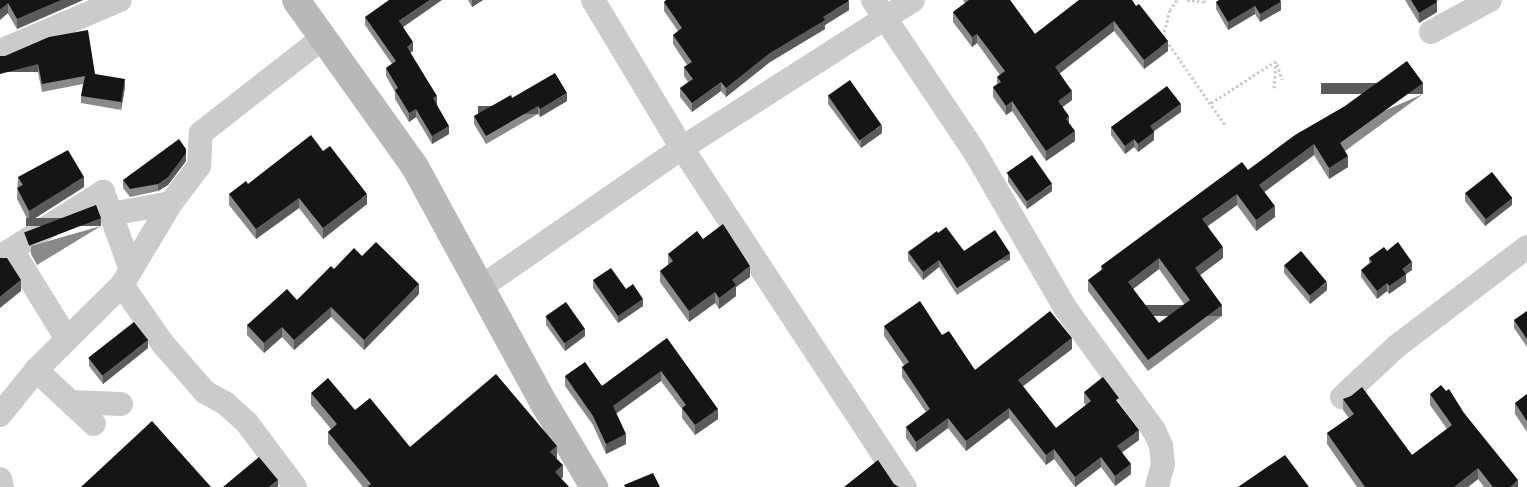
<!DOCTYPE html>
<style>
body{margin:0}
#map{position:relative;width:1527px;height:487px;overflow:hidden;background:#fff;font-family:Overpass,sans-serif}
div>[style]{position:absolute}
.path>*{height:3px;margin-top:-1.5px;transform-origin:0;background:repeating-linear-gradient(90deg,#cbcbcb 0 2.5px,transparent 0 5px)}
.street>*{height:24px;margin:-12px;padding:0 12px;transform-origin:12px;border-radius:12px;background:#cbcbcb}
.secondary>*{height:28px;margin:-14px;padding:0 14px;transform-origin:14px;border-radius:14px;background:#b8b8b8}
.wall>*{inset:0;background:#8a8a8a}
.shaded-wall>*{inset:0;background:#5b5b5b;transform-origin:0 0}
.building>*{inset:0;background:#151515;transform-origin:0 0}
span{translate:-50% -50%;white-space:nowrap;text-align:center;line-height:1.15;-webkit-text-stroke:5px #fff;paint-order:stroke}
</style>
<div id="map">
<div class="path">
<div style="left:1177px;top:0;width:12px;rotate:125deg"></div>
<div style="left:1170px;top:10px;width:27px;rotate:105deg"></div>
<div style="left:1163px;top:36px;width:110px;rotate:55deg"></div>
<div style="left:1187px;top:0;width:18px;rotate:6deg"></div>
<div style="left:1205px;top:2px;width:2px;rotate:-117deg"></div>
<div style="left:1277px;top:64px;width:16px;rotate:72deg"></div>
<div style="left:1274px;top:88px;width:27px;rotate:-86deg"></div>
<div style="left:1211px;top:103px;width:77px;rotate:-32.9deg"></div>
</div>
<div class="street">
<div style="left:593px;top:0;width:173px;rotate:59deg"></div>
<div style="left:682px;top:148px;width:406px;rotate:56.7deg"></div>
<div style="left:873px;top:0;width:182px;rotate:56.2deg"></div>
<div style="left:974px;top:151px;width:183px;rotate:59.8deg"></div>
<div style="left:1066px;top:309px;width:150px;rotate:54deg"></div>
<div style="left:1154px;top:430px;width:17px;rotate:66deg"></div>
<div style="left:1161px;top:446px;width:18px;rotate:84deg"></div>
<div style="left:1163px;top:464px;width:24px;rotate:105deg"></div>
<div style="left:1431px;top:32px;width:67px;rotate:-28.5deg"></div>
<div style="left:0;top:51px;width:130px;rotate:-23deg"></div>
<div style="left:111px;top:214px;width:61px;rotate:-10.4deg"></div>
<div style="left:12px;top:250px;width:105px;rotate:58.3deg"></div>
<div style="left:0;top:257px;width:122px;rotate:-32.3deg"></div>
<div style="left:103px;top:192px;width:83px;rotate:70.3deg"></div>
<div style="left:122px;top:285px;width:72px;rotate:55.2deg"></div>
<div style="left:163px;top:344px;width:64px;rotate:48.8deg"></div>
<div style="left:205px;top:392px;width:23px;rotate:29deg"></div>
<div style="left:225px;top:403px;width:30px;rotate:42deg"></div>
<div style="left:247px;top:423px;width:80px;rotate:53.1deg"></div>
<div style="left:481px;top:287px;width:244px;rotate:-34.7deg"></div>
<div style="left:682px;top:148px;width:274px;rotate:-32.6deg"></div>
<div style="left:36px;top:370px;width:79px;rotate:43deg"></div>
<div style="left:1342px;top:397px;width:75px;rotate:-42.8deg"></div>
<div style="left:1397px;top:346px;width:163px;rotate:-37.3deg"></div>
<div style="left:71px;top:402px;width:50px;rotate:2.3deg"></div>
<div style="left:0;top:415px;width:58px;rotate:-51.3deg"></div>
<div style="left:36px;top:370px;width:121px;rotate:-44.7deg"></div>
<div style="left:122px;top:285px;width:96px;rotate:-59.1deg"></div>
<div style="left:171px;top:203px;width:46px;rotate:-52.9deg"></div>
<div style="left:199px;top:166px;width:33px;rotate:-87deg"></div>
<div style="left:201px;top:133px;width:156px;rotate:-38deg"></div>
<div style="left:0;top:479px;width:8px;rotate:76deg"></div>
</div>
<div class="secondary">
<div style="left:296px;top:0;width:205px;rotate:54.5deg"></div>
<div style="left:415px;top:167px;width:271px;rotate:61.4deg"></div>
<div style="left:545px;top:405px;width:96px;rotate:59.1deg"></div>
</div>
<div class="wall">
<div style="clip-path:polygon(0 0,83px 0,17px 29px)"></div>
<div style="clip-path:polygon(468px 0,483px 0,472px 7px)"></div>
<div style="clip-path:polygon(963px 0,1011px 0,1010px 0,1035px 34px,1079px 0,1168px 51px,1144px 69px,1114px 31px,1060px 73px,1072px 100px,1063px 107px,1075px 141px,1046px 161px,1012px 111px,1006px 115px,993px 97px,993px 87px,997px 84px,997px 77px,1000px 75px,977px 43px,972px 47px,953px 22px,953px 12px,965px 3px)"></div>
<div style="clip-path:polygon(1405px 0,1439px 0,1437px 1px,1437px 12px,1419px 23px)"></div>
<div style="clip-path:polygon(664px 2px,849px 10px,825px 25px,825px 29px,770px 62px,726px 97px,721px 91px,692px 112px,680px 97px,680px 88px,688px 82px,684px 76px,684px 67px,687px 65px,673px 44px,673px 35px,678px 31px,664px 11px)"></div>
<div style="clip-path:polygon(1216px 2px,1281px 10px,1260px 22px,1255px 14px,1228px 30px,1216px 9px)"></div>
<div style="clip-path:polygon(365px 17px,403px 27px,413px 51px,410px 53px,437px 104px,437px 105px,449px 134px,432px 144px,416px 117px,409px 122px,395px 99px,395px 92px,386px 76px,386px 68px,392px 64px,365px 25px)"></div>
<div style="clip-path:polygon(0 56px,95px 74px,125px 87px,121px 110px,81px 103px,81px 96px,83px 84px,42px 92px,38px 72px)"></div>
<div style="clip-path:polygon(evenodd,1423px 94px,1345px 151px,1348px 167px,1329px 179px,1314px 155px,1264px 192px,1275px 217px,1256px 231px,1237px 205px,1208px 226px,1223px 258px,1200px 275px,1222px 316px,1148px 371px,1088px 291px,1088px 280px,1101px 270px,1101px 266px,1248px 170px,1423px 94px,1159px 269px,1184px 304px,1159px 323px,1133px 289px,1159px 269px)"></div>
<div style="clip-path:polygon(828px 96px,882px 133px,861px 148px,828px 104px)"></div>
<div style="clip-path:polygon(512px 98px,567px 101px,540px 117px,538px 114px,486px 144px,474px 124px,474px 116px)"></div>
<div style="clip-path:polygon(1181px 112px,1154px 131px,1154px 140px,1138px 152px,1134px 147px,1125px 154px,1111px 135px,1111px 127px)"></div>
<div style="clip-path:polygon(323px 151px,367px 204px,323px 239px,299px 208px,256px 239px,229px 205px,229px 194px,248px 184px)"></div>
<div style="clip-path:polygon(186px 161px,168px 185px,158px 191px,130px 197px,123px 188px,123px 180px)"></div>
<div style="clip-path:polygon(1008px 175px,1052px 191px,1027px 209px,1008px 182px)"></div>
<div style="clip-path:polygon(18px 177px,84px 187px,29px 222px,17px 199px)"></div>
<div style="clip-path:polygon(1465px 193px,1512px 205px,1485px 226px,1465px 201px)"></div>
<div style="clip-path:polygon(101px 226px,37px 265px,31px 254px,31px 246px)"></div>
<div style="clip-path:polygon(938px 233px,964px 251px,1010px 260px,957px 295px,939px 267px,923px 280px,908px 260px,908px 252px)"></div>
<div style="clip-path:polygon(703px 239px,750px 277px,736px 287px,736px 296px,719px 309px,715px 303px,689px 322px,660px 282px,660px 271px,668px 265px,668px 254px)"></div>
<div style="clip-path:polygon(1387px 251px,1412px 270px,1406px 274px,1406px 282px,1389px 294px,1387px 291px,1377px 299px,1361px 277px,1361px 270px,1369px 263px,1369px 258px)"></div>
<div style="clip-path:polygon(362px 256px,419px 294px,364px 350px,331px 317px,294px 350px,282px 337px,264px 353px,247px 335px,247px 325px,297px 300px,334px 269px)"></div>
<div style="clip-path:polygon(1284px 265px,1327px 290px,1310px 304px,1284px 273px)"></div>
<div style="clip-path:polygon(593px 280px,626px 289px,643px 306px,618px 323px,593px 288px)"></div>
<div style="clip-path:polygon(1527px 311px,1527px 347px,1514px 328px,1514px 320px)"></div>
<div style="clip-path:polygon(546px 317px,585px 336px,565px 351px,546px 325px)"></div>
<div style="clip-path:polygon(884px 326px,942px 335px,975px 370px,1072px 349px,1023px 386px,1056px 428px,1086px 405px,1084px 403px,1084px 392px,1119px 404px,1139px 440px,1122px 452px,1131px 474px,1115px 486px,1101px 467px,1075px 487px,1054px 459px,1046px 465px,1009px 418px,966px 451px,948px 428px,916px 452px,906px 438px,906px 427px,926px 412px,902px 377px,902px 367px,904px 365px,884px 336px)"></div>
<div style="clip-path:polygon(667px 338px,718px 419px,695px 435px,682px 418px,682px 409px,661px 381px,616px 413px,626px 444px,606px 454px,593px 425px,565px 386px,565px 376px,602px 386px)"></div>
<div style="clip-path:polygon(148px 348px,103px 384px,89px 366px,89px 358px)"></div>
<div style="clip-path:polygon(311px 393px,355px 410px,410px 447px,557px 458px,556px 458px,563px 477px,561px 478px,569px 487px,363px 487px,328px 444px,328px 432px,331px 429px,311px 405px)"></div>
<div style="clip-path:polygon(1430px 394px,1464px 413px,1518px 487px,1484px 487px,1478px 479px,1468px 487px,1357px 487px,1327px 444px,1327px 433px,1349px 418px,1343px 410px,1343px 399px,1412px 455px,1447px 429px,1430px 405px)"></div>
<div style="clip-path:polygon(1527px 394px,1527px 432px,1515px 414px,1515px 403px)"></div>
</div>
<div class="shaded-wall">
<div style="clip-path:polygon(61px 0,83px 0,17px 29px,17px 19px)"></div>
<div style="clip-path:polygon(430px 0,442px 0,399px 30px,399px 21px)"></div>
<div style="clip-path:polygon(472px 0,483px 0,472px 7px)"></div>
<div style="clip-path:polygon(849px 1px,849px 10px,825px 25px,825px 29px,770px 62px,726px 97px,726px 88px,770px 53px,823px 17px)"></div>
<div style="clip-path:polygon(1281px 2px,1281px 10px,1260px 22px,1260px 14px)"></div>
<div style="clip-path:polygon(1437px 2px,1437px 12px,1419px 23px,1419px 13px)"></div>
<div style="clip-path:polygon(8px 3px,8px 13px,0 20px,0 10px)"></div>
<div style="clip-path:polygon(1255px 6px,1255px 14px,1228px 30px,1228px 22px)"></div>
<div style="clip-path:polygon(1114px 21px,1114px 31px,1055px 77px,1055px 67px)"></div>
<div style="clip-path:polygon(977px 34px,977px 43px,972px 47px,972px 37px)"></div>
<div style="clip-path:polygon(1168px 41px,1168px 51px,1144px 69px,1144px 60px)"></div>
<div style="clip-path:polygon(413px 42px,413px 51px,407px 55px,407px 47px)"></div>
<div style="left:38px;top:64px;width:8px;height:39px;rotate:90deg"></div>
<div style="clip-path:polygon(125px 79px,125px 87px,121px 110px,121px 102px)"></div>
<div style="clip-path:polygon(721px 82px,721px 91px,692px 112px,692px 103px)"></div>
<div style="left:1423px;top:83px;width:11px;height:102px;rotate:90deg"></div>
<div style="clip-path:polygon(1072px 91px,1072px 100px,1058px 110px,1058px 101px)"></div>
<div style="clip-path:polygon(567px 93px,567px 101px,540px 117px,540px 109px)"></div>
<div style="clip-path:polygon(437px 96px,437px 104px,433px 107px,433px 98px)"></div>
<div style="clip-path:polygon(1012px 101px,1012px 111px,1006px 115px,1006px 106px)"></div>
<div style="clip-path:polygon(1181px 104px,1181px 112px,1150px 134px,1150px 126px)"></div>
<div style="left:538px;top:106px;width:8px;height:60px;rotate:90deg"></div>
<div style="clip-path:polygon(416px 109px,416px 117px,409px 122px,409px 113px)"></div>
<div style="clip-path:polygon(1069px 116px,1069px 126px,1066px 119px)"></div>
<div style="clip-path:polygon(882px 125px,882px 133px,861px 148px,861px 140px)"></div>
<div style="clip-path:polygon(449px 126px,449px 134px,432px 144px,432px 136px)"></div>
<div style="clip-path:polygon(1075px 131px,1075px 141px,1046px 161px,1046px 151px)"></div>
<div style="clip-path:polygon(1154px 132px,1154px 140px,1138px 152px,1138px 144px)"></div>
<div style="clip-path:polygon(1134px 139px,1134px 147px,1125px 154px,1125px 146px)"></div>
<div style="clip-path:polygon(1314px 144px,1314px 155px,1259px 196px,1259px 185px)"></div>
<div style="clip-path:polygon(186px 149px,186px 161px,168px 185px,158px 191px,158px 184px)"></div>
<div style="clip-path:polygon(1348px 156px,1348px 167px,1329px 179px,1329px 168px)"></div>
<div style="clip-path:polygon(84px 177px,84px 187px,29px 222px,29px 211px)"></div>
<div style="clip-path:polygon(1052px 184px,1052px 191px,1027px 209px,1027px 202px)"></div>
<div style="clip-path:polygon(367px 194px,367px 204px,323px 239px,323px 228px)"></div>
<div style="clip-path:polygon(1237px 194px,1237px 205px,1202px 230px,1202px 219px)"></div>
<div style="clip-path:polygon(299px 198px,299px 208px,256px 239px,256px 229px)"></div>
<div style="clip-path:polygon(1512px 198px,1512px 205px,1485px 226px,1485px 218px)"></div>
<div style="clip-path:polygon(1275px 206px,1275px 217px,1256px 231px,1256px 220px)"></div>
<div style="left:101px;top:218px;width:8px;height:75px;rotate:90deg"></div>
<div style="clip-path:polygon(1223px 247px,1223px 258px,1195px 279px,1195px 268px)"></div>
<div style="left:1010px;top:253px;width:7px;height:64px;rotate:90deg"></div>
<div style="clip-path:polygon(1159px 258px,1159px 269px,1128px 293px,1128px 282px)"></div>
<div style="clip-path:polygon(939px 260px,939px 267px,923px 280px,923px 272px)"></div>
<div style="clip-path:polygon(1412px 262px,1412px 270px,1406px 274px,1406px 282px,1389px 294px,1389px 286px,1402px 269px)"></div>
<div style="clip-path:polygon(750px 266px,750px 277px,736px 287px,736px 296px,719px 309px,719px 298px,732px 280px)"></div>
<div style="clip-path:polygon(21px 280px,21px 291px,0 308px,0 297px)"></div>
<div style="clip-path:polygon(1327px 282px,1327px 290px,1310px 304px,1310px 296px)"></div>
<div style="clip-path:polygon(1387px 283px,1387px 291px,1377px 299px,1377px 291px)"></div>
<div style="clip-path:polygon(419px 284px,419px 294px,364px 350px,364px 340px)"></div>
<div style="clip-path:polygon(715px 292px,715px 303px,689px 322px,689px 311px)"></div>
<div style="clip-path:polygon(643px 299px,643px 306px,618px 323px,618px 316px)"></div>
<div style="left:1222px;top:305px;width:11px;height:92px;rotate:90deg"></div>
<div style="clip-path:polygon(331px 307px,331px 317px,294px 350px,294px 340px)"></div>
<div style="clip-path:polygon(282px 327px,282px 337px,264px 353px,264px 343px)"></div>
<div style="clip-path:polygon(585px 329px,585px 336px,565px 351px,565px 343px)"></div>
<div style="clip-path:polygon(1072px 338px,1072px 349px,1018px 390px,1018px 380px)"></div>
<div style="clip-path:polygon(148px 340px,148px 348px,103px 384px,103px 376px)"></div>
<div style="clip-path:polygon(661px 371px,661px 381px,613px 416px,613px 406px)"></div>
<div style="clip-path:polygon(1009px 408px,1009px 418px,966px 451px,966px 441px)"></div>
<div style="clip-path:polygon(718px 409px,718px 419px,695px 435px,695px 425px)"></div>
<div style="clip-path:polygon(948px 418px,948px 428px,916px 452px,916px 442px)"></div>
<div style="clip-path:polygon(1139px 430px,1139px 440px,1117px 456px,1117px 446px)"></div>
<div style="clip-path:polygon(626px 434px,626px 444px,606px 454px,606px 444px)"></div>
<div style="clip-path:polygon(557px 446px,557px 458px,550px 464px,550px 452px)"></div>
<div style="clip-path:polygon(1054px 449px,1054px 459px,1046px 465px,1046px 455px)"></div>
<div style="clip-path:polygon(1101px 457px,1101px 467px,1075px 487px,1075px 477px)"></div>
<div style="clip-path:polygon(1131px 464px,1131px 474px,1115px 486px,1115px 476px)"></div>
<div style="clip-path:polygon(563px 465px,563px 477px,555px 484px,555px 472px)"></div>
<div style="clip-path:polygon(1478px 468px,1478px 479px,1468px 487px,1454px 487px)"></div>
<div style="clip-path:polygon(278px 480px,278px 487px,269px 487px)"></div>
<div style="clip-path:polygon(1518px 480px,1518px 487px,1510px 487px)"></div>
</div>
<div class="building">
<div style="clip-path:polygon(0 0,61px 0,17px 19px,8px 3px,0 10px)"></div>
<div style="clip-path:polygon(389px 0,430px 0,399px 21px,413px 42px,407px 47px,437px 96px,433px 98px,449px 126px,432px 136px,416px 109px,409px 113px,395px 90px,398px 88px,386px 68px,396px 61px,365px 17px)"></div>
<div style="clip-path:polygon(666px 0,848px 0,849px 1px,823px 17px,825px 20px,770px 53px,726px 88px,721px 82px,692px 103px,680px 88px,693px 79px,684px 67px,692px 62px,673px 35px,682px 28px,664px 2px)"></div>
<div style="clip-path:polygon(969px 0,1010px 0,1035px 34px,1079px 0,1132px 0,1136px 6px,1139px 4px,1168px 41px,1144px 60px,1114px 21px,1055px 67px,1072px 91px,1058px 101px,1069px 116px,1066px 119px,1075px 131px,1046px 151px,1012px 101px,1006px 106px,993px 87px,1001px 82px,997px 77px,1005px 71px,977px 34px,972px 37px,953px 12px)"></div>
<div style="clip-path:polygon(1219px 0,1280px 0,1281px 2px,1260px 14px,1255px 6px,1228px 22px,1216px 2px)"></div>
<div style="clip-path:polygon(1411px 0,1436px 0,1437px 2px,1419px 13px)"></div>
<div style="clip-path:polygon(88px 30px,95px 74px,125px 79px,121px 102px,81px 96px,85px 76px,42px 84px,38px 64px,0 74px,0 56px,5px 56px,49px 37px)"></div>
<div style="clip-path:polygon(evenodd,1407px 61px,1423px 83px,1340px 143px,1348px 156px,1329px 168px,1314px 144px,1259px 185px,1275px 206px,1256px 220px,1237px 194px,1202px 219px,1223px 247px,1195px 268px,1222px 305px,1148px 360px,1088px 280px,1103px 269px,1101px 266px,1242px 162px,1248px 170px,1295px 135px,1345px 106px,1407px 61px,1159px 258px,1190px 300px,1159px 323px,1128px 282px,1159px 258px)"></div>
<div style="clip-path:polygon(555px 73px,567px 93px,540px 109px,538px 106px,486px 136px,474px 116px,511px 95px,512px 98px)"></div>
<div style="left:850px;top:80px;width:55px;height:27px;rotate:55deg"></div>
<div style="clip-path:polygon(1167px 86px,1181px 104px,1150px 126px,1154px 132px,1138px 144px,1134px 139px,1125px 146px,1111px 127px)"></div>
<div style="clip-path:polygon(311px 135px,323px 151px,330px 146px,367px 194px,323px 228px,299px 198px,256px 229px,229px 194px,246px 181px,248px 184px)"></div>
<div style="clip-path:polygon(179px 139px,186px 149px,186px 153px,168px 177px,158px 184px,130px 189px,123px 180px)"></div>
<div style="clip-path:polygon(68px 150px,84px 177px,29px 211px,17px 188px,23px 185px,18px 177px)"></div>
<div style="left:1032px;top:155px;width:35px;height:31px;rotate:55deg"></div>
<div style="left:1492px;top:172px;width:33px;height:34px;rotate:52deg"></div>
<div style="left:96px;top:205px;width:14px;height:77px;rotate:69deg"></div>
<div style="clip-path:polygon(723px 224px,750px 266px,732px 280px,736px 285px,719px 298px,715px 292px,689px 311px,660px 271px,673px 261px,668px 254px,697px 231px,703px 239px)"></div>
<div style="clip-path:polygon(946px 227px,964px 251px,995px 230px,1010px 253px,957px 288px,939px 260px,923px 272px,908px 252px,937px 231px,938px 233px)"></div>
<div style="clip-path:polygon(376px 242px,419px 284px,364px 340px,331px 307px,294px 340px,282px 327px,264px 343px,247px 325px,287px 289px,297px 300px,331px 266px,334px 269px,354px 248px,362px 256px)"></div>
<div style="clip-path:polygon(1398px 242px,1412px 262px,1402px 269px,1406px 274px,1389px 286px,1387px 283px,1377px 291px,1361px 270px,1372px 262px,1369px 258px,1384px 247px,1387px 251px)"></div>
<div style="left:1301px;top:251px;width:40px;height:22px;rotate:50deg"></div>
<div style="clip-path:polygon(0 258px,7px 258px,21px 280px,0 297px)"></div>
<div style="clip-path:polygon(611px 268px,626px 289px,633px 284px,643px 299px,618px 316px,593px 280px)"></div>
<div style="clip-path:polygon(920px 301px,942px 335px,949px 331px,975px 370px,1050px 311px,1072px 338px,1018px 380px,1056px 428px,1091px 401px,1084px 392px,1103px 377px,1119px 398px,1116px 400px,1139px 430px,1117px 446px,1131px 464px,1115px 476px,1101px 457px,1075px 477px,1054px 449px,1046px 455px,1009px 408px,966px 441px,948px 418px,916px 442px,906px 427px,930px 409px,902px 367px,909px 362px,884px 326px)"></div>
<div style="left:566px;top:302px;width:33px;height:25px;rotate:55deg"></div>
<div style="clip-path:polygon(1527px 311px,1527px 339px,1514px 320px)"></div>
<div style="left:134px;top:322px;width:23px;height:58px;rotate:52deg"></div>
<div style="clip-path:polygon(667px 338px,718px 409px,695px 425px,682px 408px,686px 405px,661px 371px,613px 406px,626px 434px,606px 444px,593px 416px,565px 376px,585px 362px,602px 386px)"></div>
<div style="clip-path:polygon(496px 374px,557px 446px,550px 452px,563px 465px,555px 472px,569px 487px,367px 487px,371px 484px,328px 432px,337px 424px,311px 393px,328px 378px,355px 410px,370px 398px,410px 447px)"></div>
<div style="clip-path:polygon(1441px 385px,1446px 391px,1449px 389px,1464px 413px,1518px 480px,1510px 487px,1493px 487px,1478px 468px,1454px 487px,1365px 487px,1327px 433px,1354px 414px,1343px 399px,1351px 396px,1362px 387px,1412px 455px,1452px 425px,1430px 394px)"></div>
<div style="clip-path:polygon(1527px 394px,1527px 421px,1515px 403px)"></div>
<div style="clip-path:polygon(152px 421px,211px 487px,81px 487px)"></div>
<div style="clip-path:polygon(1285px 455px,1309px 487px,1238px 487px)"></div>
<div style="clip-path:polygon(259px 457px,278px 480px,269px 487px,223px 487px)"></div>
<div style="clip-path:polygon(878px 460px,894px 484px,899px 487px,844px 487px)"></div>
<div style="clip-path:polygon(653px 473px,660px 487px,625px 487px,624px 485px)"></div>
</div>
</div>
